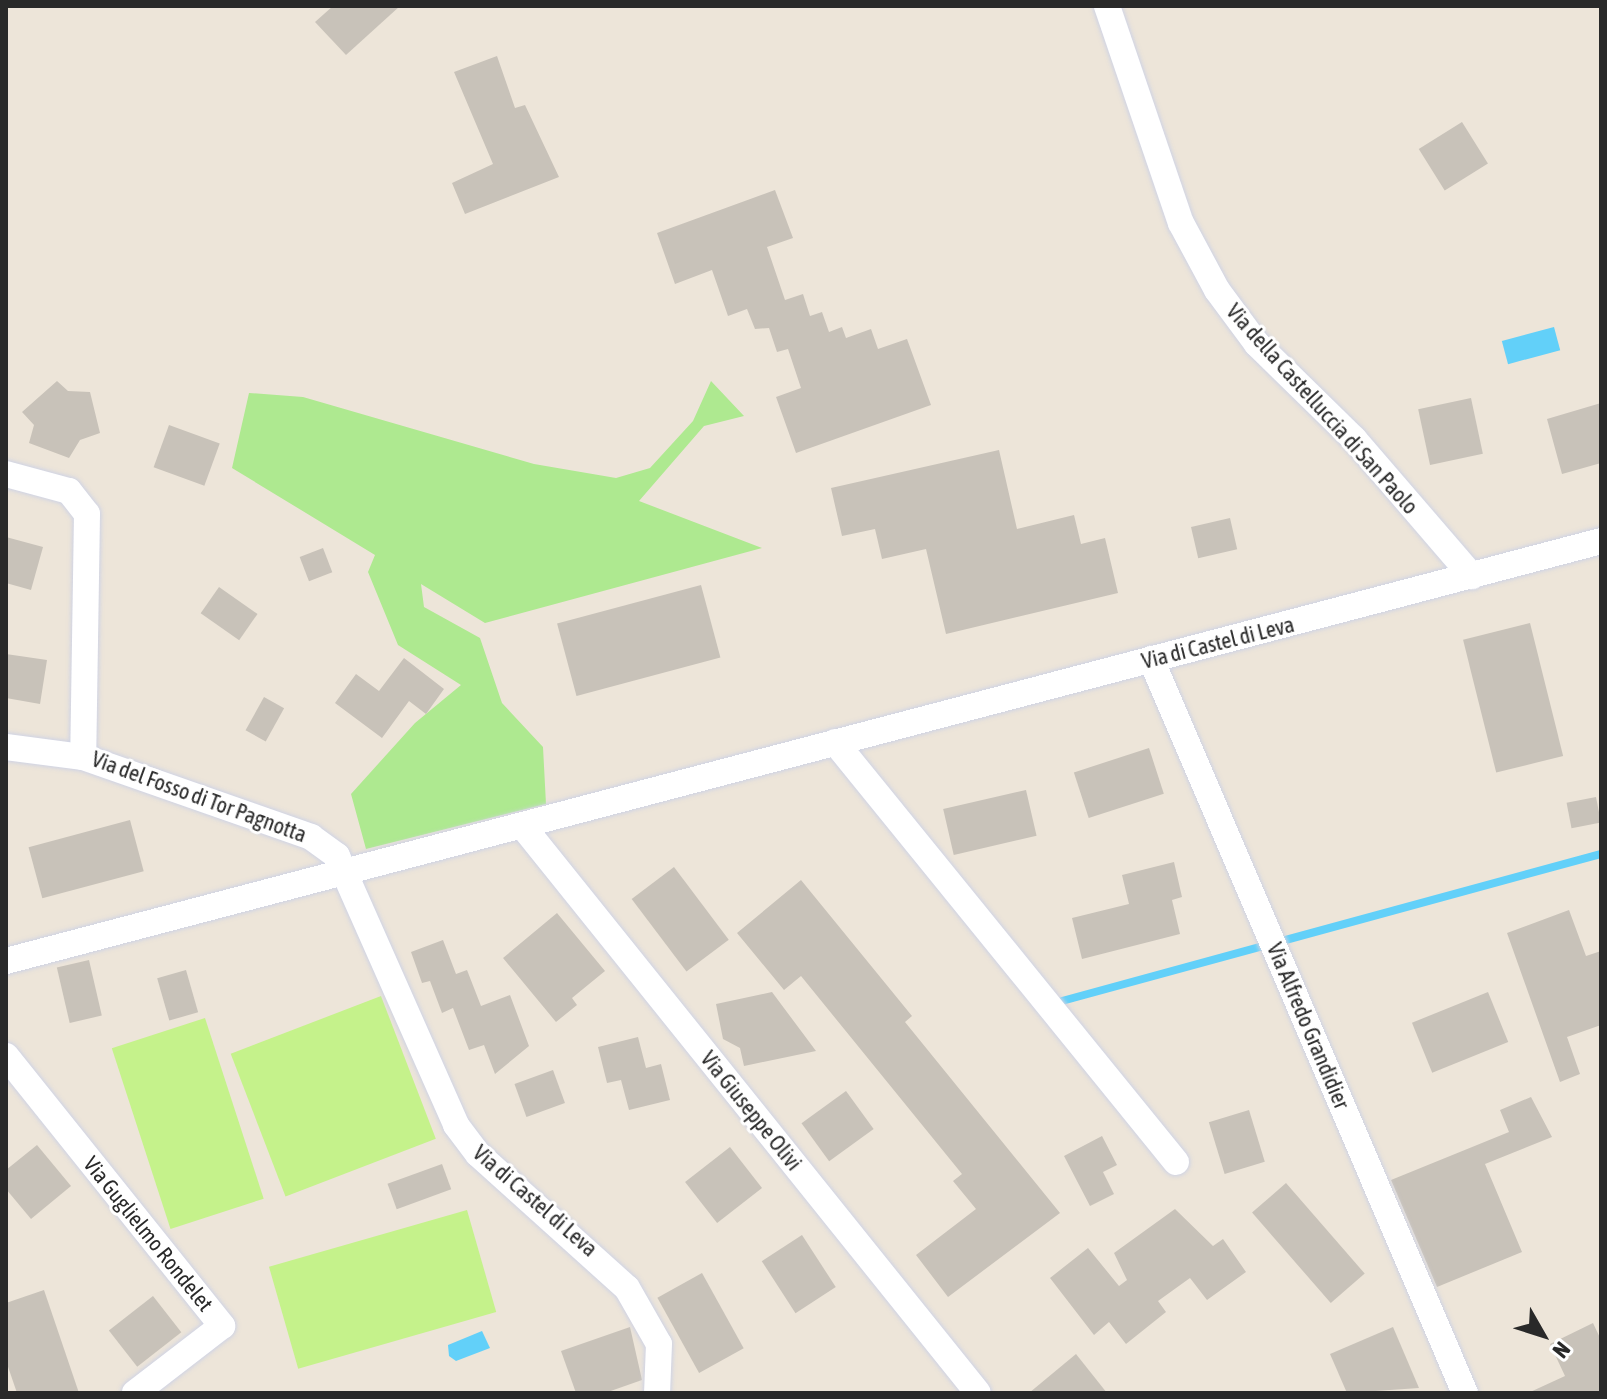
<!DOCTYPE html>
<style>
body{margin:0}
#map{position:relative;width:1607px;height:1399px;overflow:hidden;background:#ede5d9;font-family:"Asap Condensed",sans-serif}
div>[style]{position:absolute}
.green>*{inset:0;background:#aee990}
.pitch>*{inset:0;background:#c5f28b;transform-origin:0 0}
.water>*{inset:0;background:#62d0f9;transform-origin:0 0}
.stream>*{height:8px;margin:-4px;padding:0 4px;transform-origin:4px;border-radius:4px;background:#62d0f9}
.building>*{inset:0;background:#c8c2b9;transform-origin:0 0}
.roads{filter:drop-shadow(0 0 2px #cfd3e4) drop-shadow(0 0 2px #cfd3e4)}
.minor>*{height:26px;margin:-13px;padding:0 13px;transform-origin:13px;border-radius:13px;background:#fff}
span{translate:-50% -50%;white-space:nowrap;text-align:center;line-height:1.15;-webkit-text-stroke:6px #fff;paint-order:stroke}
.street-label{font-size:22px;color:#292929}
.frame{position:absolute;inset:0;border:8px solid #292929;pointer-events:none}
.north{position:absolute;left:1503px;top:1295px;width:80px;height:80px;-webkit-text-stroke:6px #fff;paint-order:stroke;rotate:129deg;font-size:22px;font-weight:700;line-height:32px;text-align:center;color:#292929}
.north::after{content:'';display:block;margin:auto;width:28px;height:36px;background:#292929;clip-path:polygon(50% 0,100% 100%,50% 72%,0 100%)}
</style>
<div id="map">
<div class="green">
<div style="clip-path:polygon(711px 381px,744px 416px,704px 426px,639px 501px,762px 548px,485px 623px,421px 584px,424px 607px,480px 638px,502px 703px,543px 747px,546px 804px,366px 849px,351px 794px,415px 723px,461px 685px,398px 645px,368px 572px,375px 555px,232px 468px,249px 393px,303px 397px,534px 464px,616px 478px,650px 468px,693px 421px)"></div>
</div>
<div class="pitch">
<div style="left:381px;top:996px;width:153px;height:161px;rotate:69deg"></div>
<div style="left:205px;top:1018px;width:190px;height:98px;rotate:72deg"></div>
<div style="left:467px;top:1210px;width:106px;height:206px;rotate:74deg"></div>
</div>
<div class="water">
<div style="left:1554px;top:327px;width:24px;height:54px;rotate:75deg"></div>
<div style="clip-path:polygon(482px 1331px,490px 1348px,456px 1361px,449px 1356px,448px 1345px)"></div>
</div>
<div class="stream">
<div style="left:1062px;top:1001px;width:559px;rotate:-15.26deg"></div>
</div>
<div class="building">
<div style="clip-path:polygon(333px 6px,400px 6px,346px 55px,315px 22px)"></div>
<div style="clip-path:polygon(497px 56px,515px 108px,525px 105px,559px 177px,465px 214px,452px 183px,493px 164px,454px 72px)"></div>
<div style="left:1462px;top:122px;width:49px;height:51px;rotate:58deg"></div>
<div style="clip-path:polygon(775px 190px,793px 238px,767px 247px,785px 300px,803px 294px,810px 316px,822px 312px,829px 332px,842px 327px,846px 338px,871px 329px,878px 349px,907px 339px,931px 405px,796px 453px,776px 397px,801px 388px,788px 349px,777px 352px,769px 328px,755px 329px,747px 309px,728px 316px,712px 270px,675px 284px,657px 233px)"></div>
<div style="clip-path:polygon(57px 381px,68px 391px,90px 392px,100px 433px,80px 440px,69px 458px,29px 443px,34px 425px,22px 412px)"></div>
<div style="left:1471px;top:398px;width:57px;height:54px;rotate:78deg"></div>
<div style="clip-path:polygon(1601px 403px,1601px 463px,1562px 474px,1547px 419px)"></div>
<div style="left:169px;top:425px;width:54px;height:45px;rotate:20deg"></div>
<div style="clip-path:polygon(999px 450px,1017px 529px,1074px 515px,1081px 544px,1105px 538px,1118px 593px,946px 634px,926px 549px,882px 559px,875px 529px,842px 536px,831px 488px)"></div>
<div style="left:1230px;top:518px;width:32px;height:40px;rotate:77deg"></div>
<div style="clip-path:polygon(6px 537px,43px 547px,31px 590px,6px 583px)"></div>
<div style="left:323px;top:548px;width:26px;height:25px;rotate:69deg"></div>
<div style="left:701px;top:585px;width:75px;height:149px;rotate:75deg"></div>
<div style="left:219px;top:587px;width:47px;height:32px;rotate:35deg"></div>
<div style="left:1530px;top:623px;width:137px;height:69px;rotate:76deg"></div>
<div style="clip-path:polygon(6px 654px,47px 660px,40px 704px,6px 698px)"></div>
<div style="clip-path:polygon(404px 658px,444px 689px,426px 714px,409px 701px,382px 738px,335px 703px,356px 674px,379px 691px)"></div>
<div style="left:264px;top:697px;width:23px;height:38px;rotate:29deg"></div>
<div style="left:1149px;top:748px;width:48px;height:79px;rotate:72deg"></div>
<div style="left:1026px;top:790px;width:47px;height:85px;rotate:77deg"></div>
<div style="left:1596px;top:797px;width:26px;height:30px;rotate:79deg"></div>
<div style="left:130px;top:820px;width:53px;height:105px;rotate:75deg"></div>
<div style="clip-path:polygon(1174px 862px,1182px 897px,1172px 900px,1180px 934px,1082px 959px,1072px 918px,1129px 904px,1122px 875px)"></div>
<div style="left:674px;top:867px;width:91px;height:53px;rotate:53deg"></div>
<div style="clip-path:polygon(801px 880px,912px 1016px,905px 1022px,1060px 1213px,948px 1297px,916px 1255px,976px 1209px,953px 1181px,962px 1174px,801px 976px,784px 990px,737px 933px)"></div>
<div style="clip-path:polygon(1569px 910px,1586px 956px,1601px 951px,1601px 1025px,1567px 1037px,1580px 1074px,1560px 1082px,1507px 933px)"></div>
<div style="clip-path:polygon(557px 913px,605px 971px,572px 998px,577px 1005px,556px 1022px,503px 958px)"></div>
<div style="clip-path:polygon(443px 940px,456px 974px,467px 970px,481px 1006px,510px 995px,529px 1046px,495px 1074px,484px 1045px,469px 1050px,453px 1008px,442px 1013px,430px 981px,422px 983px,411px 952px)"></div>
<div style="left:89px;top:960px;width:57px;height:33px;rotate:77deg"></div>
<div style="left:186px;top:970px;width:44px;height:30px;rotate:74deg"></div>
<div style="clip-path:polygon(772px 992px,816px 1051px,744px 1066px,740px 1048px,723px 1039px,716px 1004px)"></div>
<div style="left:1488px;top:992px;width:54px;height:82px;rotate:68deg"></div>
<div style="clip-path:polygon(638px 1037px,646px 1068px,661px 1064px,670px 1100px,629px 1110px,621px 1080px,607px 1083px,598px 1047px)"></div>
<div style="left:553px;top:1070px;width:35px;height:41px;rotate:70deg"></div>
<div style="left:846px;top:1091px;width:47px;height:55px;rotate:54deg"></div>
<div style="clip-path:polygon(1531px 1097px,1552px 1137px,1485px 1164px,1522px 1252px,1437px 1287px,1391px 1180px,1509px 1132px,1500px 1110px)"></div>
<div style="left:1249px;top:1110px;width:54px;height:42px;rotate:73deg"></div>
<div style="clip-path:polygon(1102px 1136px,1117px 1165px,1103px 1172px,1114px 1194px,1090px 1206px,1064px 1156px)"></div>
<div style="clip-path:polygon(37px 1145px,71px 1186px,31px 1219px,6px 1189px,6px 1170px)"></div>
<div style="left:730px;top:1147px;width:52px;height:57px;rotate:52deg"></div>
<div style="left:442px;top:1164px;width:27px;height:58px;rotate:70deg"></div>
<div style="left:1286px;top:1183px;width:120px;height:45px;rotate:49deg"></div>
<div style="clip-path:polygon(1175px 1209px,1213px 1246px,1223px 1239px,1246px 1272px,1207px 1300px,1190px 1278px,1158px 1301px,1166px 1312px,1126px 1344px,1109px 1322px,1094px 1335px,1050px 1278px,1088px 1248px,1119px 1286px,1127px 1280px,1114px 1253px)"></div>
<div style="left:802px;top:1235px;width:62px;height:48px;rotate:57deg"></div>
<div style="left:702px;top:1273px;width:86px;height:51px;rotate:61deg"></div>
<div style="clip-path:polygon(44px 1290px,79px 1393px,17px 1393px,6px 1361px,6px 1303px)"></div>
<div style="left:153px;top:1296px;width:46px;height:56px;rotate:52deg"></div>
<div style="clip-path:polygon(1593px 1323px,1601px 1340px,1601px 1393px,1528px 1393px,1565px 1376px,1550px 1344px)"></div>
<div style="clip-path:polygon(630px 1327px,642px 1380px,605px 1393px,576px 1393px,561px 1351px)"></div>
<div style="clip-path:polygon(1393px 1327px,1419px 1388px,1347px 1393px,1330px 1354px)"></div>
<div style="clip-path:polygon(1076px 1354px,1107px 1393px,1029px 1393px)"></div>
</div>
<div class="roads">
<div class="minor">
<div style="left:1107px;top:6px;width:229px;rotate:71.2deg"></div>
<div style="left:1181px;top:223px;width:76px;rotate:61.8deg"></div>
<div style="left:1217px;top:290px;width:67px;rotate:53.5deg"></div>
<div style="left:1257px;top:344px;width:136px;rotate:44.4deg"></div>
<div style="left:1354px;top:439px;width:181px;rotate:49.3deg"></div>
<div style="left:6px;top:474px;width:65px;rotate:15.1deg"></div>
<div style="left:69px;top:491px;width:29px;rotate:52deg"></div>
<div style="left:87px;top:514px;width:243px;rotate:90.9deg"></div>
<div style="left:83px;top:757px;width:242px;rotate:19.3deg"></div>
<div style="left:311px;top:837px;width:32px;rotate:36deg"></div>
<div style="left:337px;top:856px;width:294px;rotate:66.1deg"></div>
<div style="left:456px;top:1125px;width:36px;rotate:53deg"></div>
<div style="left:478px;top:1154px;width:200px;rotate:42deg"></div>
<div style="left:627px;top:1288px;width:64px;rotate:60.3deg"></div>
<div style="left:659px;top:1344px;width:49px;rotate:92.3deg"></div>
<div style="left:1151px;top:659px;width:798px;rotate:66.84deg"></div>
<div style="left:835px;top:742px;width:541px;rotate:50.93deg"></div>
<div style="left:6px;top:747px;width:78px;rotate:7.4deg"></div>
<div style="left:525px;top:829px;width:723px;rotate:51.23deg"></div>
<div style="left:6px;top:961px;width:1649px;rotate:-14.75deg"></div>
<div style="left:6px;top:1056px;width:346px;rotate:51.3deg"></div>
<div style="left:222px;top:1326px;width:110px;rotate:142.4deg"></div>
</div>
</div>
<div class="street-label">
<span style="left:1322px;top:409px;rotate:48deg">Via della Castelluccia di San Paolo</span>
<span style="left:1218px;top:643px;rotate:-14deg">Via di Castel di Leva</span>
<span style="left:199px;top:797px;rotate:20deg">Via del Fosso di Tor Pagnotta</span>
<span style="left:1308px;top:1026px;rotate:67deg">Via Alfredo Grandidier</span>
<span style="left:751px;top:1111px;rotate:51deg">Via Giuseppe Olivi</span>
<span style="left:535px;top:1201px;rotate:41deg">Via di Castel di Leva</span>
<span style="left:148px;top:1234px;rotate:51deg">Via Guglielmo Rondelet</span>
</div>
<div class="frame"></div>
<div class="north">N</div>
</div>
